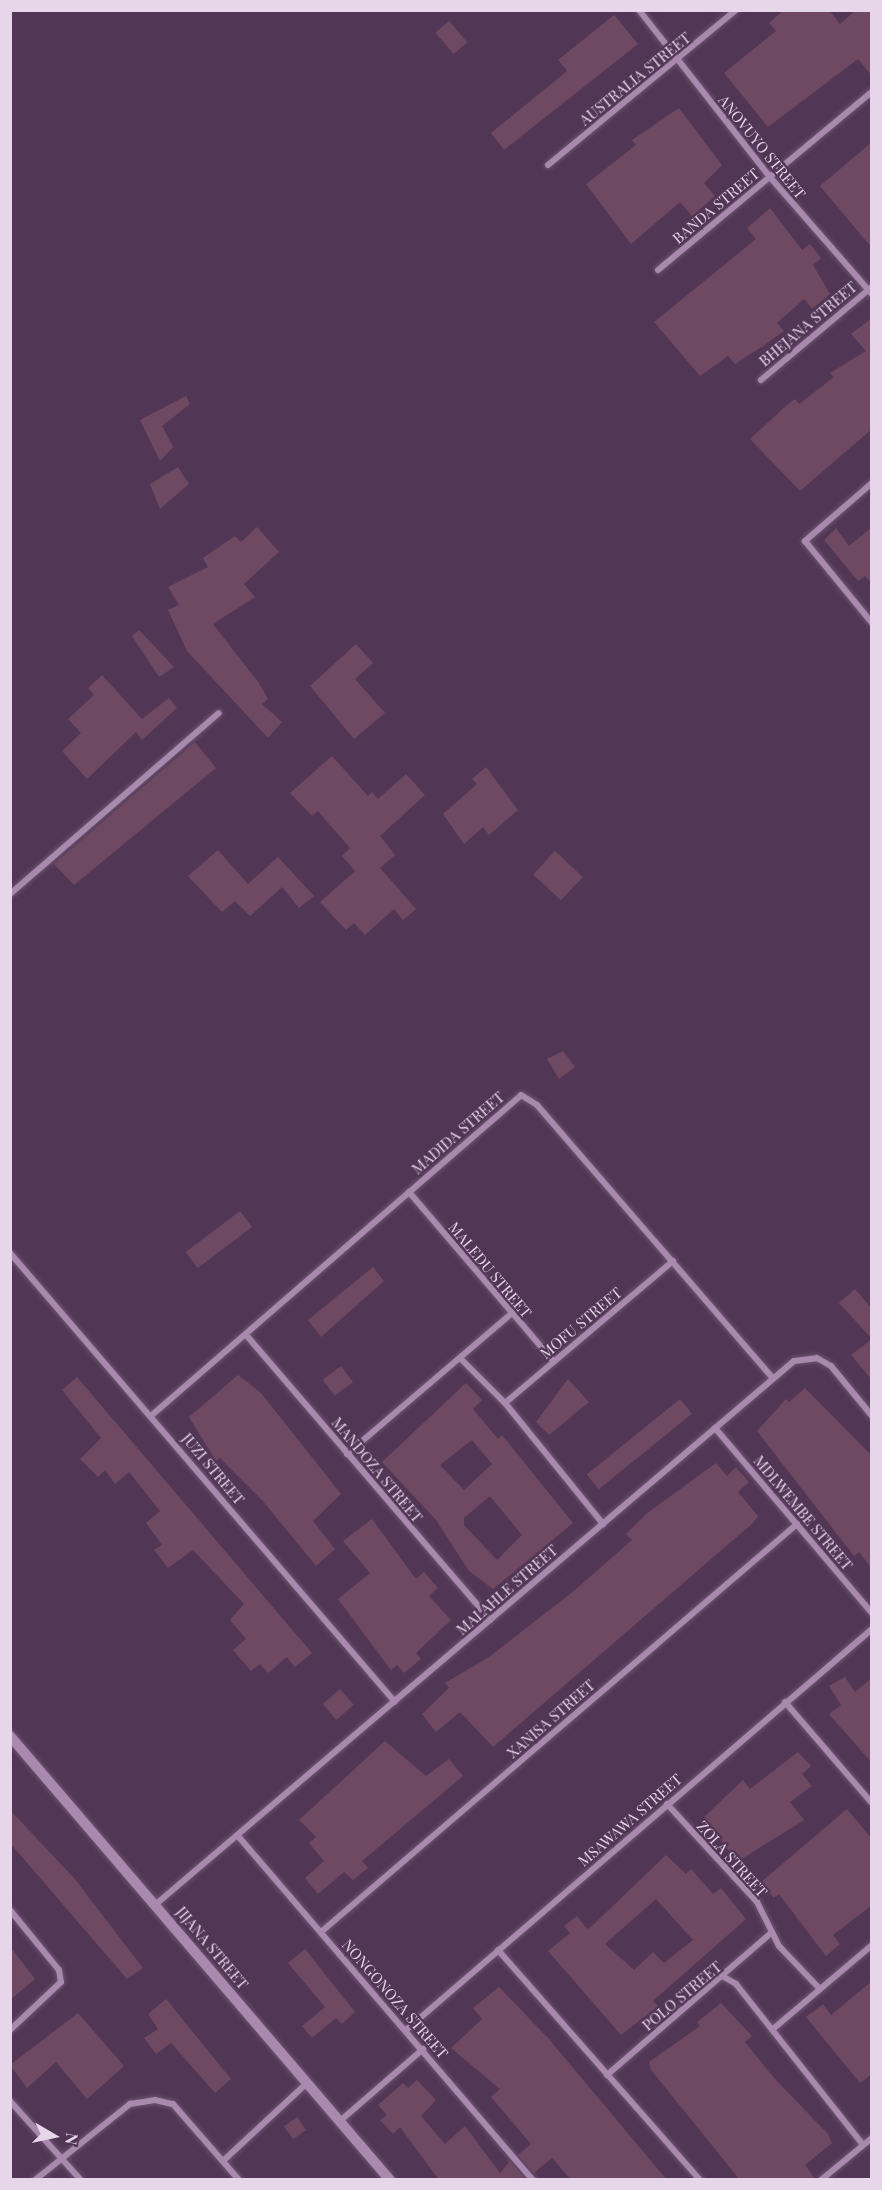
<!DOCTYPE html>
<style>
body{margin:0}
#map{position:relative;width:882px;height:2190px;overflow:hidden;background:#523656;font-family:"Playfair Display",serif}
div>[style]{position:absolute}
.building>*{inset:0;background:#6f4961;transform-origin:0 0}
.roads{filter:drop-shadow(0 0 2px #6c5470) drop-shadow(0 0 2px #6c5470)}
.minor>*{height:6px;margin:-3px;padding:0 3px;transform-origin:3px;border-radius:3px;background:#a98aae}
.tertiary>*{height:10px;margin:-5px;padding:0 5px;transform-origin:5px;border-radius:5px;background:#a98aae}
span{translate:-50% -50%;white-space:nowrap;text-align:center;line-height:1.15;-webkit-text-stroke:4.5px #523656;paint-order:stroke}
.street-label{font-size:15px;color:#e7d6ea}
.frame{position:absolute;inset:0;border:12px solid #e7d6ea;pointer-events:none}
.north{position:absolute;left:24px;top:2106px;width:60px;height:60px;-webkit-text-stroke:4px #523656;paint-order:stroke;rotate:99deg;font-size:16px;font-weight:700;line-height:24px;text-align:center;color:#e7d6ea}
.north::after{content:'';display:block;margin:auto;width:21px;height:27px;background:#e7d6ea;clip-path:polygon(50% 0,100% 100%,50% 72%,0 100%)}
</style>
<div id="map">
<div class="building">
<div style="clip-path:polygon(784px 10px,829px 10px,840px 24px,856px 10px,872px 10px,872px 76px,858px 59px,768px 127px,724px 73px,776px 31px,769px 23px)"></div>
<div style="clip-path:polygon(614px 15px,638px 44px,504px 150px,491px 133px,567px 71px,558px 60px)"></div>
<div style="left:449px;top:21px;width:28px;height:18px;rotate:49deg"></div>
<div style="clip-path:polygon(679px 108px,722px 165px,704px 183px,715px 196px,692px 216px,680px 202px,631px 244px,586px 184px,636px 145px,632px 140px)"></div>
<div style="clip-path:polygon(872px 142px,872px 248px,820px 186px)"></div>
<div style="clip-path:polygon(770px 208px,802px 250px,810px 244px,821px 258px,813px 265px,830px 294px,812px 309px,804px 299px,777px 323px,784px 331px,763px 346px,735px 364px,728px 356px,700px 376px,654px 322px,756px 239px,747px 228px)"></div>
<div style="clip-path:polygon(872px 318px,872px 429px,800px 491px,750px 439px,787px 405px,795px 399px,799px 404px,834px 377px,830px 373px,866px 351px,851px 334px)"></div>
<div style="clip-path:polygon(186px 396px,190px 404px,162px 426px,173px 447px,160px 461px,140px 420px)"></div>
<div style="clip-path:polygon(178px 467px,189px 484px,160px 509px,150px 484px)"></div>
<div style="clip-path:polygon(257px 527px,279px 552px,244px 584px,255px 597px,213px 624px,259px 683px,268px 699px,262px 704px,282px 722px,268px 738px,187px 651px,168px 610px,179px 605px,168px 587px,208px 567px,203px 558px,235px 536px,241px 542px)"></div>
<div style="clip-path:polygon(872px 527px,872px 584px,865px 576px,858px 581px,824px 540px,836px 528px,849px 546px)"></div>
<div style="clip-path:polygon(139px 630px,174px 667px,159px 677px,132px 636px)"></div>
<div style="clip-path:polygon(356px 644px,373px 663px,355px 679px,385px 713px,354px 739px,310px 686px)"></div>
<div style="clip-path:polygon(102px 675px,142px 719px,169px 698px,177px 708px,142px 740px,136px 732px,87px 779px,62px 751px,81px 733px,68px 719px,94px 695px,88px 688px)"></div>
<div style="clip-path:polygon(195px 742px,216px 768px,74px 885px,54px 864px)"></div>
<div style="clip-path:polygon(332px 756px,368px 796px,372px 792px,378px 799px,406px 774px,425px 795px,380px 836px,395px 855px,380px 868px,416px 909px,403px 920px,394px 909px,365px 935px,354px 923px,346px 930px,320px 902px,355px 871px,342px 856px,350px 848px,318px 811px,312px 816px,290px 793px)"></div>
<div style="clip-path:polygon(486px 767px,518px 810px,489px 835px,483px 827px,464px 844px,443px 814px,477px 784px,472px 779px)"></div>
<div style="clip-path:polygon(218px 850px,248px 884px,278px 857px,314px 896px,299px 908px,282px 887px,250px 916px,235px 901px,222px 912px,188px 876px)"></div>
<div style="left:555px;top:851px;width:38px;height:32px;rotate:43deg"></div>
<div style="clip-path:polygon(563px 1051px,575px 1067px,559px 1079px,547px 1059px)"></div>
<div style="left:240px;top:1211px;width:20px;height:68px;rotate:53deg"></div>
<div style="clip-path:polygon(373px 1267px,384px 1281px,321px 1337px,308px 1320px)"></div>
<div style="clip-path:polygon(855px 1289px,872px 1309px,872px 1339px,839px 1303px)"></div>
<div style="clip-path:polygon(872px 1339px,872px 1380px,851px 1355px)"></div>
<div style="left:341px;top:1366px;width:20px;height:23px;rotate:53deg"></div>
<div style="clip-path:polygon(238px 1375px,261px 1393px,341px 1494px,313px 1521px,335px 1549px,316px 1566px,262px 1500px,220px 1458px,216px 1461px,189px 1417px)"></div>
<div style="clip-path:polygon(77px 1377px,312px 1653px,295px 1667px,287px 1657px,268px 1673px,260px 1664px,251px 1671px,233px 1650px,246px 1639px,230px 1620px,244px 1604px,193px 1550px,168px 1568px,154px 1550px,162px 1545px,146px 1523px,160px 1511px,129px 1472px,115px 1484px,105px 1470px,98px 1477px,80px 1459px,101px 1438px,62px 1390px)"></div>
<div style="clip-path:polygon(568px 1379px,589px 1402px,549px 1435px,536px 1422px)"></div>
<div style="clip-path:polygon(evenodd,466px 1383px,482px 1400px,473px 1409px,498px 1439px,502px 1435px,573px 1523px,493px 1589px,469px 1571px,436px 1520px,382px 1462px,466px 1383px,472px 1440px,492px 1464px,464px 1490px,440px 1465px,472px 1440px,466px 1383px,490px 1496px,522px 1535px,497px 1560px,464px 1525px,464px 1518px,490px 1496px)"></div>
<div style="clip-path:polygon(805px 1388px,872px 1456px,872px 1569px,859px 1552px,854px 1556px,757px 1431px,786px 1399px,789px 1402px)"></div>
<div style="left:680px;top:1399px;width:19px;height:120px;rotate:51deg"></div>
<div style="clip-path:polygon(716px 1463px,727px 1476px,736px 1467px,749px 1482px,738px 1492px,758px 1516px,753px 1523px,493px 1747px,460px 1712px,436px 1732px,422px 1714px,449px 1688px,445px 1683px,489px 1657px,575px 1590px,632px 1540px,626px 1534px,646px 1514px)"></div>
<div style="clip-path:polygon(372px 1519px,416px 1579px,424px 1572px,438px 1588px,429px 1596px,451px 1620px,416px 1653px,421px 1659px,404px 1673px,397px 1665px,391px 1670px,338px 1599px,370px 1573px,343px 1541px)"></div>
<div style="clip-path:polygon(845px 1677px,855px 1692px,872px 1678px,872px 1763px,829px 1714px,841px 1705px,829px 1686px)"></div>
<div style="left:340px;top:1689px;width:21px;height:23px;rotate:49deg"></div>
<div style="clip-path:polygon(385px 1741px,426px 1776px,449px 1759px,463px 1776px,362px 1861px,368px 1868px,353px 1880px,344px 1872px,318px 1894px,305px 1878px,324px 1861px,309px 1843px,316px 1837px,299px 1820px)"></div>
<div style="clip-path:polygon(798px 1752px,811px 1766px,802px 1774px,812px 1786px,790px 1802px,804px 1820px,737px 1862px,704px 1817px,743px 1780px,750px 1789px)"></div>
<div style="clip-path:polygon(847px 1809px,872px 1839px,872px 1905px,833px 1935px,840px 1944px,826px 1956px,779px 1894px,774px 1898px,761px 1882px)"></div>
<div style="clip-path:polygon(10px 1810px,74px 1878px,143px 1968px,127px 1979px,10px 1843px)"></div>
<div style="clip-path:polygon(evenodd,666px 1855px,686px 1874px,691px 1869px,713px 1894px,721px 1888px,746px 1919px,653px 2001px,658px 2006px,621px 2035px,548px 1951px,570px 1933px,564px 1926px,577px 1916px,587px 1929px,592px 1926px,666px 1855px,656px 1899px,693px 1940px,664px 1963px,653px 1952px,634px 1970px,605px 1944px,656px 1899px)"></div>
<div style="clip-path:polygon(10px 1946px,35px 1979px,10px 2000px)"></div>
<div style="clip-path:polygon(305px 1949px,355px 2012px,342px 2024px,336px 2018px,312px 2038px,302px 2026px,325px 2007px,288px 1963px)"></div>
<div style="clip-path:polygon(872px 1981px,872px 2074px,860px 2083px,806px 2017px,823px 2004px,831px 2015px)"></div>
<div style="clip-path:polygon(499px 1987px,548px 2038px,667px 2180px,571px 2180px,552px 2158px,534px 2173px,518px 2155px,531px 2144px,491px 2097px,500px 2089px,451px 2048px,482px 2019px,473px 2008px)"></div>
<div style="clip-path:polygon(166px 1999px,231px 2079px,215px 2093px,171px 2043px,156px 2054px,144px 2038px,158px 2029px,148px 2014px)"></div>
<div style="clip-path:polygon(721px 2003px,752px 2036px,745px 2042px,775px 2079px,828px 2134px,832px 2143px,805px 2165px,816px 2180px,740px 2180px,651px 2070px,649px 2062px,700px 2026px,697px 2022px)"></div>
<div style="clip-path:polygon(78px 2013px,124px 2066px,87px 2099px,56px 2062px,27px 2088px,10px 2065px)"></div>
<div style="clip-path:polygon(417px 2080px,436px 2100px,421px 2116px,445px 2144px,465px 2126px,500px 2173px,510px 2161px,526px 2180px,439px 2180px,400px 2127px,393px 2134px,380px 2120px,387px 2115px,378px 2105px,403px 2083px,408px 2088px)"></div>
<div style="left:297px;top:2117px;width:16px;height:16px;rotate:55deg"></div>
</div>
<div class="roads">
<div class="minor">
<div style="left:639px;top:10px;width:211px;rotate:51.9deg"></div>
<div style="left:769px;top:176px;width:157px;rotate:48.9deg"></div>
<div style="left:548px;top:165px;width:244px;rotate:-39.5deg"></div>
<div style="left:658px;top:270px;width:278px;rotate:-39.8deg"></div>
<div style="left:761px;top:380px;width:145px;rotate:-40deg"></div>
<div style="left:872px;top:483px;width:89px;rotate:139.1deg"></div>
<div style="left:805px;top:541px;width:106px;rotate:50.7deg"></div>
<div style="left:10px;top:894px;width:276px;rotate:-40.9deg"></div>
<div style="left:409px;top:1192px;width:223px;rotate:49.5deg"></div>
<div style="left:10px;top:1253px;width:591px;rotate:49.39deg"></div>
<div style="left:247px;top:1336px;width:374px;rotate:49.4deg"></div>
<div style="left:460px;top:1358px;width:64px;rotate:45deg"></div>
<div style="left:505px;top:1403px;width:156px;rotate:51deg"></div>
<div style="left:505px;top:1403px;width:220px;rotate:-40.2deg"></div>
<div style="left:152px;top:1415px;width:488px;rotate:-40.9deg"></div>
<div style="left:521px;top:1095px;width:19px;rotate:32deg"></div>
<div style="left:537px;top:1105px;width:361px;rotate:49.2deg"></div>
<div style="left:715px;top:1428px;width:243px;rotate:49.7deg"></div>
<div style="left:347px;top:1454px;width:216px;rotate:-40.5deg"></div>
<div style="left:785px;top:1702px;width:133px;rotate:49.3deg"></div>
<div style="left:667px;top:1804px;width:133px;rotate:47.4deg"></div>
<div style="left:757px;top:1902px;width:49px;rotate:63.4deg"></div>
<div style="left:779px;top:1946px;width:59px;rotate:46.4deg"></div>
<div style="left:238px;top:1836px;width:453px;rotate:49.4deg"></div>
<div style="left:155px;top:1905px;width:839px;rotate:-40.41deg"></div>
<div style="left:794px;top:1361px;width:23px;rotate:-7deg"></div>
<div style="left:817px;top:1358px;width:16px;rotate:30deg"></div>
<div style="left:831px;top:1366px;width:65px;rotate:50.6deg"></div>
<div style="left:10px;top:1910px;width:77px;rotate:50.8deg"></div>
<div style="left:59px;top:1970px;width:12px;rotate:81deg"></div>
<div style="left:61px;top:1982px;width:70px;rotate:136.7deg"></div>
<div style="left:321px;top:1932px;width:627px;rotate:-40.6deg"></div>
<div style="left:498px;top:1950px;width:306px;rotate:48.7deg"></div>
<div style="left:724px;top:1977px;width:14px;rotate:30deg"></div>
<div style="left:736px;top:1984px;width:205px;rotate:51.7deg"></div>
<div style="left:773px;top:2029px;width:130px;rotate:-40.3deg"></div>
<div style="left:406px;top:2030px;width:615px;rotate:-40.71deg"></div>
<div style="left:607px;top:2075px;width:217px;rotate:-40.9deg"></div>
<div style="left:10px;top:2101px;width:106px;rotate:48.1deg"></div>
<div style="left:340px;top:2121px;width:110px;rotate:-40.9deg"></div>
<div style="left:223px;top:2161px;width:115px;rotate:-42.9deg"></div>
<div style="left:35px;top:2180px;width:122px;rotate:-38.7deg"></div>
<div style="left:130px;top:2104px;width:25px;rotate:-9deg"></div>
<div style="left:155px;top:2100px;width:18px;rotate:13deg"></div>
<div style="left:173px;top:2104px;width:101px;rotate:49deg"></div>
<div style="left:821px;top:2180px;width:66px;rotate:-39.5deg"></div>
</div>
<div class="tertiary">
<div style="left:10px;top:1736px;width:584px;rotate:49.44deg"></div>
</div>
</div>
<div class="street-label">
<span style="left:635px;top:79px;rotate:-39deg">AUSTRALIA STREET</span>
<span style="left:762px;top:147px;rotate:51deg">ANOVUYO STREET</span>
<span style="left:716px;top:206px;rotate:-40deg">BANDA STREET</span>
<span style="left:808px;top:324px;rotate:-40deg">BHEJANA STREET</span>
<span style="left:458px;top:1133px;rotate:-41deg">MADIDA STREET</span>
<span style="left:490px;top:1270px;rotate:50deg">MALEDU STREET</span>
<span style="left:581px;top:1323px;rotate:-40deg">MOFU STREET</span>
<span style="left:213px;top:1469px;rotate:50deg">JUZI STREET</span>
<span style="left:377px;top:1470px;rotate:50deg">MANDOZA STREET</span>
<span style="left:803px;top:1513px;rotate:50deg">MDLWEMBE STREET</span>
<span style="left:507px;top:1590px;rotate:-41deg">MALAHLE STREET</span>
<span style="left:551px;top:1719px;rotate:-41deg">XANISA STREET</span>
<span style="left:630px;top:1820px;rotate:-41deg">MSAWAWA STREET</span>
<span style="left:732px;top:1859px;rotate:48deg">ZOLA STREET</span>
<span style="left:212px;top:1948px;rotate:50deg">JIJANA STREET</span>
<span style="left:682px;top:1996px;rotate:-40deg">POLO STREET</span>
<span style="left:395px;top:1999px;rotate:49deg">NONGONOZA STREET</span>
</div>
<div class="frame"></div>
<div class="north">N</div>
</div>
